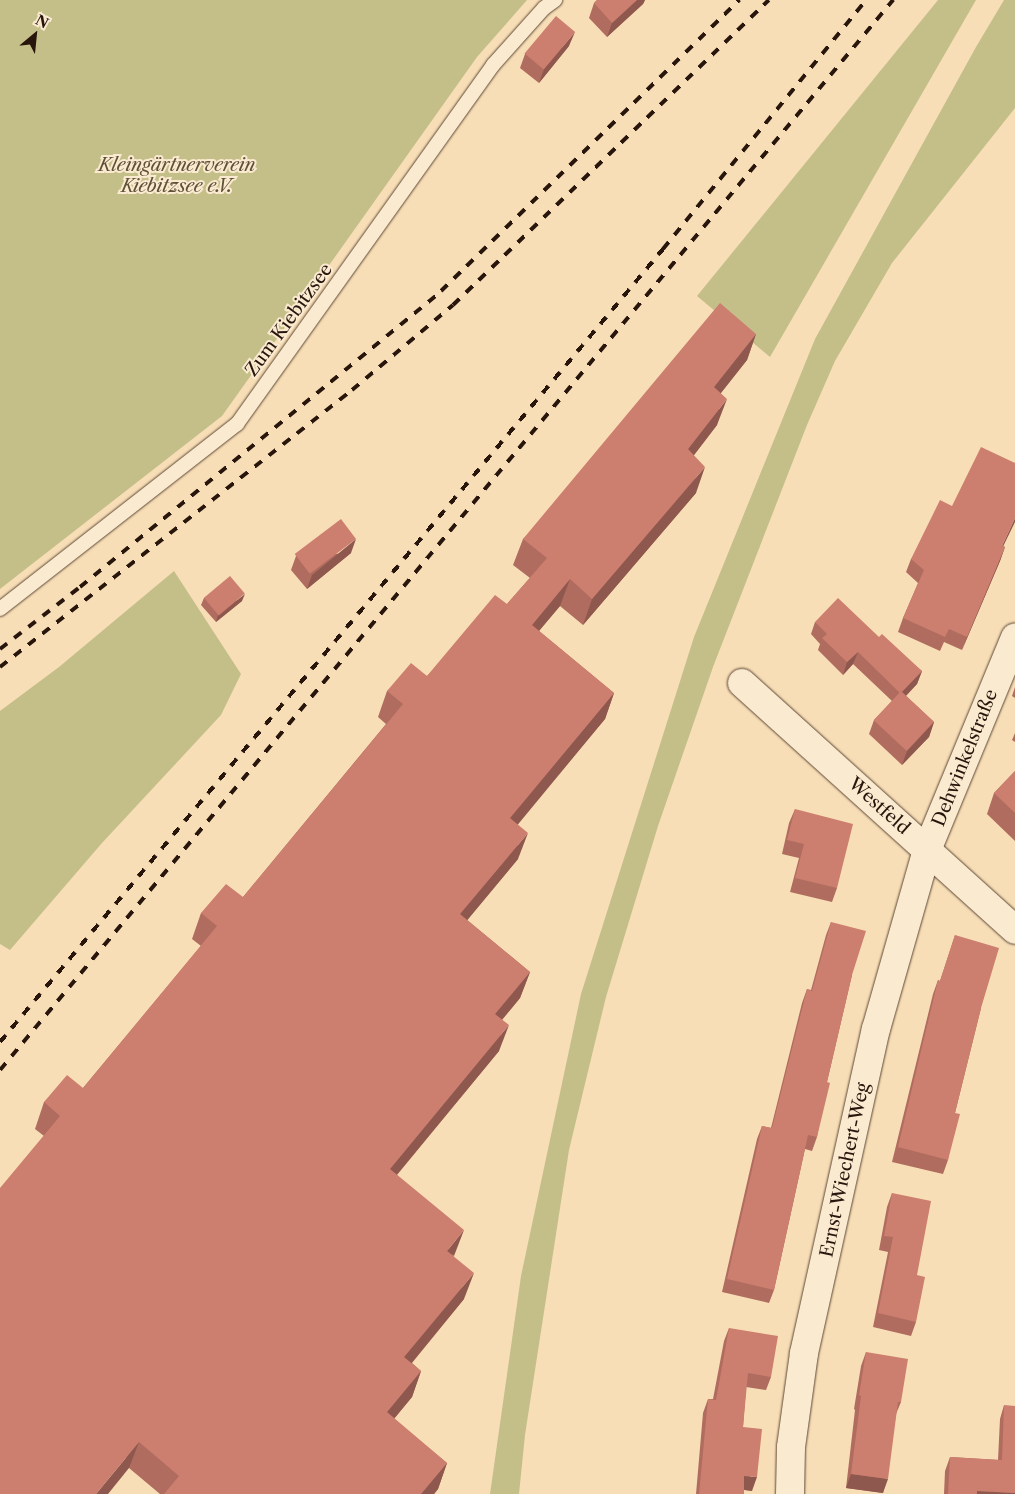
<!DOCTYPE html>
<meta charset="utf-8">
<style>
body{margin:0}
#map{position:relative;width:1015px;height:1494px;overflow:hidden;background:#f8deb6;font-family:"Libre Caslon Text",serif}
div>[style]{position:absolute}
.green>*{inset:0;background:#c4bf89}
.roads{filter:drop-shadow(0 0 1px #5c4736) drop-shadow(0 0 1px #5c4736)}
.lane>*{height:14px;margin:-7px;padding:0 7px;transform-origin:7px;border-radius:7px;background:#faead0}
.street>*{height:28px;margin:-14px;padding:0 14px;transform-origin:14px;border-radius:14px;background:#faead0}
.rail>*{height:4px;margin-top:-2px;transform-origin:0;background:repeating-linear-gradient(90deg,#28150c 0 9px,transparent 0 18px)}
.wall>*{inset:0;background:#af6c5f}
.shaded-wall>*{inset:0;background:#8f584e}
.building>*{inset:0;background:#cc7e6f;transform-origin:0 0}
span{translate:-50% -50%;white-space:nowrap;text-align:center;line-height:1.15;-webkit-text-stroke:4px #faead0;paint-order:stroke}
.park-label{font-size:18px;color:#5f5038;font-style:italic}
.street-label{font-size:18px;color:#28150c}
.north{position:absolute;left:10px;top:10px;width:50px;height:50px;-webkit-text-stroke:4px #faead0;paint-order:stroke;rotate:28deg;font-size:14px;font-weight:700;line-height:20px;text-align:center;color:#28150c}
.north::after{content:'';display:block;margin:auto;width:18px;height:22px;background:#28150c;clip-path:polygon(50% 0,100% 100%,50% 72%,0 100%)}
</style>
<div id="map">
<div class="green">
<div style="clip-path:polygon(0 0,527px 0,477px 57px,222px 416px,0 589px)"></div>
<div style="clip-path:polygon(938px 0,976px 0,770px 357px,697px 296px)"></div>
<div style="clip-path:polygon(1004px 0,1015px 0,1015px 108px,892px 263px,835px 361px,807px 425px,713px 667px,658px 826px,606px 997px,569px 1150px,525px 1435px,519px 1494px,490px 1494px,521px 1276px,581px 994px,694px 637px,815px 339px,976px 47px)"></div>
<div style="clip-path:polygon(174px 571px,241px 674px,221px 715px,102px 843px,10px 950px,0 944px,0 711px,59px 667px)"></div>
</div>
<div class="roads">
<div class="lane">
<div style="left:0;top:609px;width:301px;rotate:-38deg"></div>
<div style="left:237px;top:424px;width:441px;rotate:-54.5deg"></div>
<div style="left:493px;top:65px;width:76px;rotate:-48.2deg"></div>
<div style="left:544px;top:8px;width:14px;rotate:-36deg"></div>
</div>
<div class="street">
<div style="left:742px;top:683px;width:368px;rotate:42.1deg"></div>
<div style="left:790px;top:1494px;width:47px;rotate:-88.8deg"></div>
<div style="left:791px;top:1447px;width:95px;rotate:-82.1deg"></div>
<div style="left:804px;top:1353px;width:332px;rotate:-77.5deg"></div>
<div style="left:876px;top:1029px;width:186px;rotate:-74.1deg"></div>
<div style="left:927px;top:850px;width:230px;rotate:-67.5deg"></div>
</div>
</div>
<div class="rail">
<div style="left:0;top:649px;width:101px;rotate:-37.8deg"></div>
<div style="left:80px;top:587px;width:467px;rotate:-39.3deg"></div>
<div style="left:441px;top:291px;width:417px;rotate:-44.3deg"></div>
<div style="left:0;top:667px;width:448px;rotate:-38.2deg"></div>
<div style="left:352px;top:390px;width:132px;rotate:-40.1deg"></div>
<div style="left:453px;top:305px;width:439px;rotate:-44deg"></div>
<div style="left:0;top:1042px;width:1034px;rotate:-50.1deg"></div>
<div style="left:663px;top:249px;width:321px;rotate:-50.8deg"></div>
<div style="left:0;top:1070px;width:1394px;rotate:-50.15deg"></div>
</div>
<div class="wall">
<div style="clip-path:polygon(597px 0,645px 0,643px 4px,607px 37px,589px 18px,594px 3px)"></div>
<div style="clip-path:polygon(569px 46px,539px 83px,520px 68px,525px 54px)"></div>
<div style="clip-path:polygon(756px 334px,747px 360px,721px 393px,717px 425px,694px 455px,696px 493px,583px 625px,560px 606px,539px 631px,614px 693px,605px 719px,517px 824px,518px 859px,467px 920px,530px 972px,520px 998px,502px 1020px,499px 1051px,397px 1175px,454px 1257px,464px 1299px,412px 1363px,421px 1371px,412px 1397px,394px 1419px,447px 1463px,438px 1489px,434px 1494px,160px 1494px,129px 1468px,44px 1136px,35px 1129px,44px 1102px,83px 1088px,201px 946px,192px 939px,201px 913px,243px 897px,386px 724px,378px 717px,387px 691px,427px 676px,507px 604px,530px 578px,513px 565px,523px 539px)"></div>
<div style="clip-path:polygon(1003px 546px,1005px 547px,1000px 561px,962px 650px,944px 642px,940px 651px,898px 632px,903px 618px,918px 583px,906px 572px,911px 559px)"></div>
<div style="clip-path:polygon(351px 553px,307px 589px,291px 570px,296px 556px)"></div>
<div style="clip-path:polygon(204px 598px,242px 601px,216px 622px,201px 605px)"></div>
<div style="clip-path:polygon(815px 622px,879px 637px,922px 671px,917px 684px,906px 696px,934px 722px,929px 737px,902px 765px,869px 734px,874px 720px,892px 701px,853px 664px,843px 675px,818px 650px,820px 644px,811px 634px)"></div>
<div style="clip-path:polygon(1015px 687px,1015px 698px,1012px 696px)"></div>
<div style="clip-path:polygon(1015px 733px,1015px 742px,1012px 740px)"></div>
<div style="clip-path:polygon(1015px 771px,1015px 841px,987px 814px,994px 793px)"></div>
<div style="clip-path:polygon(795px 809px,837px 888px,832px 902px,790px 892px,799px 858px,782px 854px,789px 823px)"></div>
<div style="clip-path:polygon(831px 922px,852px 975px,827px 1082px,817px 1137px,812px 1151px,805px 1149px,774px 1290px,769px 1303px,722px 1292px,757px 1139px,762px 1126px,771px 1128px,802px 1003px,807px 989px,811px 990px,826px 935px)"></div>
<div style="clip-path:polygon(955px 935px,981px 1008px,955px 1113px,948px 1160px,943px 1174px,892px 1162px,933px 994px,938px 980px,940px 981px)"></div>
<div style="clip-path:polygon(892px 1193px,917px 1275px,916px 1322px,911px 1336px,873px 1327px,888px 1252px,879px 1250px,887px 1207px)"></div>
<div style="clip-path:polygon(729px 1328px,771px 1377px,766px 1390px,746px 1387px,743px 1427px,752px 1491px,744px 1490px,744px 1494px,696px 1494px,703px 1413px,708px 1399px,713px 1399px,724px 1341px)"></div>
<div style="clip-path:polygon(866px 1352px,901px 1402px,896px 1414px,883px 1493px,846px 1488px,855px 1410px,854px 1409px,861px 1366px)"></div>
<div style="clip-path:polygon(1004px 1405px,1015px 1494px,944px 1494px,945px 1471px,950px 1457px,998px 1460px,1000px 1419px)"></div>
</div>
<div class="shaded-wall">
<div style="clip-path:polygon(637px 0,645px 0,643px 4px,607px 37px,612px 23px)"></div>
<div style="clip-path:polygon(575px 32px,569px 46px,539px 83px,544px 69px)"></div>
<div style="clip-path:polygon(756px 334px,747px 360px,705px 413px,714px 387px)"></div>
<div style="clip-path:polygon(727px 399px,717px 425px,678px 476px,688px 449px)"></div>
<div style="clip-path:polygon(705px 467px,696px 493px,583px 625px,592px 599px)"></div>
<div style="clip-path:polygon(1015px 518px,1015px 522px,997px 559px,1002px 546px)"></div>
<div style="clip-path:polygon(356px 539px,351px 553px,307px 589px,312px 575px)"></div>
<div style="clip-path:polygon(1005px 547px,1000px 561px,962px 650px,967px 637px)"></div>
<div style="clip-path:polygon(570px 579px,560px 606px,522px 651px,532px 625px)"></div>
<div style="clip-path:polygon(245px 594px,242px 601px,216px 622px,218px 615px)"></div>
<div style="clip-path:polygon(858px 652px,853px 664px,843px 675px,847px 662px)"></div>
<div style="clip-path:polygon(922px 671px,917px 684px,896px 706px,900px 693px)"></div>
<div style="clip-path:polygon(614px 693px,605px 719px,501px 845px,510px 818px)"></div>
<div style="clip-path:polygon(934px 722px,929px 737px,902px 765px,907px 751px)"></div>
<div style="clip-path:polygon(528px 833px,518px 859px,450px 941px,460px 914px)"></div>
<div style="clip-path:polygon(530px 972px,520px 998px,485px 1040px,495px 1014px)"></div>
<div style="clip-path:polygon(509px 1025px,499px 1051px,380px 1195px,390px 1169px)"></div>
<div style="clip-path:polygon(464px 1230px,454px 1256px,447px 1251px)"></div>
<div style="clip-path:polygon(474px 1273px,464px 1299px,395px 1383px,404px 1357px)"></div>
<div style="clip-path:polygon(421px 1371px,412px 1397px,377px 1439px,387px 1412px)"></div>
<div style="clip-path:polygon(139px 1442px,129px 1468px,108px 1494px,96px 1494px)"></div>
<div style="clip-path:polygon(447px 1463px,438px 1489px,434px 1494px,421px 1494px)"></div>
<div style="clip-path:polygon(851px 1474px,888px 1479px,883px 1493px,846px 1488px)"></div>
<div style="clip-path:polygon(744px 1476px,757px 1477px,752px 1491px,739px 1489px)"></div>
<div style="clip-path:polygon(977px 1491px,1015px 1493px,1015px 1494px,976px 1494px)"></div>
</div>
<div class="building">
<div style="clip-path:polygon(597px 0,637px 0,612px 23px,594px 3px)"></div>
<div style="left:556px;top:16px;width:25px;height:49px;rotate:40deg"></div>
<div style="clip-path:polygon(720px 303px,756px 334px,714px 387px,727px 399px,688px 449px,705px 467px,592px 599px,570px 579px,532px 625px,614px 693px,510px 818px,528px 833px,460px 914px,530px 972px,495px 1014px,509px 1025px,390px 1169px,464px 1230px,447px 1251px,474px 1273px,404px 1357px,421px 1371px,387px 1412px,447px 1463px,421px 1494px,164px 1494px,179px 1476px,139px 1442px,96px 1494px,0 1494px,0 1188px,60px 1116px,44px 1102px,67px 1075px,83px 1088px,217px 926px,201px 913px,226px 884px,243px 897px,403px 704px,387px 691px,411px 663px,427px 676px,495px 595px,507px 604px,547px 558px,523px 539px)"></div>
<div style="clip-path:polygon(981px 447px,1015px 463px,1015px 518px,1002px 546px,1005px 547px,967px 637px,949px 629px,945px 637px,903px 618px,924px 570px,911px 559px,940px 500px,952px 506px)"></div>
<div style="left:341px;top:519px;width:25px;height:58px;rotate:53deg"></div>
<div style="left:230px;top:576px;width:23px;height:34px;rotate:50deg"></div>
<div style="clip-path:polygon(838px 598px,879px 637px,882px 634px,922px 671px,902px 692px,901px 691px,900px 693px,858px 652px,847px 662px,822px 638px,827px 634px,815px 622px)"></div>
<div style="left:901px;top:691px;width:45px;height:40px;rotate:43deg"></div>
<div style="clip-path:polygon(1015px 771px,1015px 813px,994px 793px)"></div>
<div style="clip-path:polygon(795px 809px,853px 824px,837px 888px,795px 878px,804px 844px,787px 840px)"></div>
<div style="clip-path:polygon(831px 922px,866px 931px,852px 975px,827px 1082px,830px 1083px,817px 1137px,808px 1135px,774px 1290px,727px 1279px,762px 1126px,772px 1128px,807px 989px,812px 991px)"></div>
<div style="clip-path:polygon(955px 935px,999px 948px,981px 1008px,955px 1113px,960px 1114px,948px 1160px,898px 1147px,938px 980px,940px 981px)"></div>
<div style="clip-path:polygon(892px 1193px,931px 1201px,917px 1275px,925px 1277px,916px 1322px,878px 1313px,893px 1237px,884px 1236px)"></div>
<div style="clip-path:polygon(729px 1328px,778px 1336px,771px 1377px,748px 1373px,743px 1427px,762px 1429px,757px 1477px,744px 1476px,744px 1494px,699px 1494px,708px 1399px,716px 1400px)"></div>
<div style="clip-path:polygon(866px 1352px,908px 1359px,901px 1402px,898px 1402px,888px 1479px,851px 1474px,861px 1396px,859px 1395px)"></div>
<div style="clip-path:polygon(1004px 1405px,1015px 1406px,1015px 1493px,977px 1491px,977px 1494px,948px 1494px,950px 1457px,1002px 1460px)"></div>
</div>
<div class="park-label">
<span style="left:177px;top:176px">Kleingärtnerverein<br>Kiebitzsee e.V.</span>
</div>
<div class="street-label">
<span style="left:289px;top:320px;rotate:-54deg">Zum Kiebitzsee</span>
<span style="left:965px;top:758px;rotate:-68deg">Dehwinkelstraße</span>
<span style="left:879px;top:806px;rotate:42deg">Westfeld</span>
<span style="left:845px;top:1170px;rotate:-78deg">Ernst-Wiechert-Weg</span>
</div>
<div class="north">N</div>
</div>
